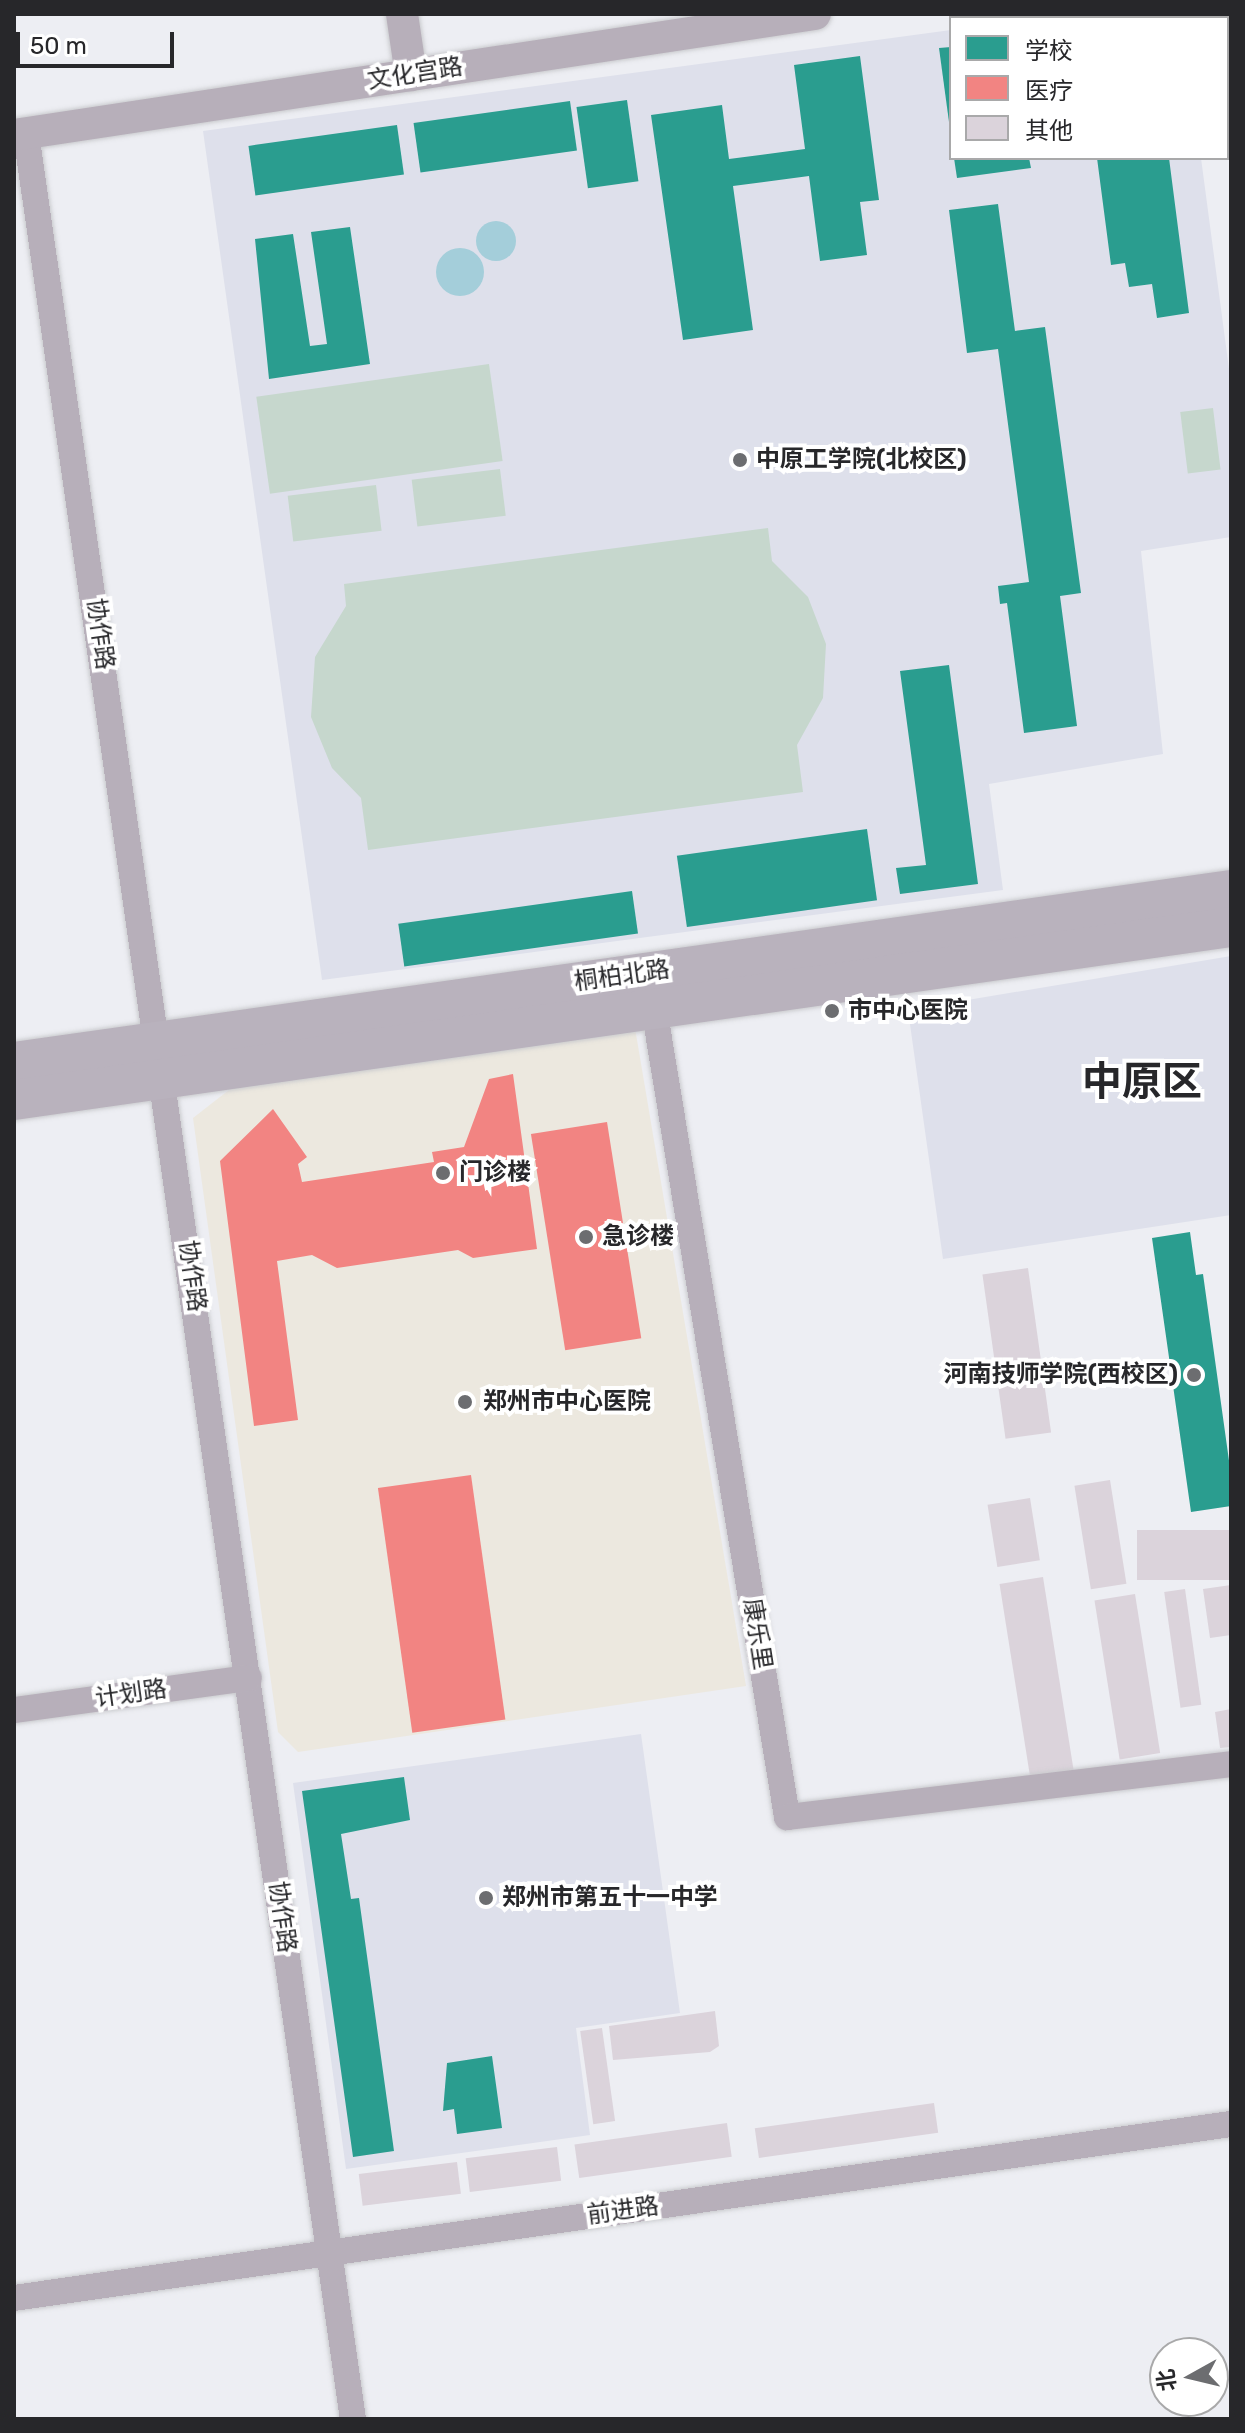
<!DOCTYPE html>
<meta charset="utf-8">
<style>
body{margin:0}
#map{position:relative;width:1245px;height:2433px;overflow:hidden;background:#edeef3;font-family:Rubik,"Noto Sans SC",sans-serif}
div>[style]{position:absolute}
.built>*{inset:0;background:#dee0eb}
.medical>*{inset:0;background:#ece8df}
.green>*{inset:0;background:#c6d7cd;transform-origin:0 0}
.water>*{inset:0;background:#a4ceda}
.round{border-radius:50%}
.schools>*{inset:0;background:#2a9d8f;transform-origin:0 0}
.health>*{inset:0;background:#f28482;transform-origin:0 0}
.building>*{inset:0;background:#dbd3db;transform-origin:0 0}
.roads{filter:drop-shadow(0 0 2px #cacbce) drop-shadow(0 0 2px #cacbce)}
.minor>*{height:26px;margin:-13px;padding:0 13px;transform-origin:13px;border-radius:13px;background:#b7afba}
.tertiary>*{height:32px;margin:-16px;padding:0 16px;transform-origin:16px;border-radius:16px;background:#b7afba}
.primary>*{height:40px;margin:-20px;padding:0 20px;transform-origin:20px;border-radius:20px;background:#b9b2bd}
.dots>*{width:22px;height:22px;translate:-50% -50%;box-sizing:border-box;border:4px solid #fff;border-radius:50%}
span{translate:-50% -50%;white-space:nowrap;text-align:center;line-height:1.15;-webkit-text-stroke:8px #fff;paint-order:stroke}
.street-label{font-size:24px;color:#27272a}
.poi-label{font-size:24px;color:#27272a;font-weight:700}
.left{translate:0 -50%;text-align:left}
.right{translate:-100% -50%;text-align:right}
.town-label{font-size:40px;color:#27272a;font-weight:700}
.frame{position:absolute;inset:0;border:16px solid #27272a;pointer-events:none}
.legend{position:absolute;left:949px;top:16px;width:280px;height:144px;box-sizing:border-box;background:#fff;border:2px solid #a9a9aa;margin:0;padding:10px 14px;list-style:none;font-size:24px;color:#27272a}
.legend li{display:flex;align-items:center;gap:16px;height:40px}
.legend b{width:40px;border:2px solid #a9a9aa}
.north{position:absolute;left:1149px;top:2337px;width:80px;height:80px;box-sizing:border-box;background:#fff;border:2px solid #a9a9aa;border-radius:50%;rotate:262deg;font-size:22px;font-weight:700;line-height:32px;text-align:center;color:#27272a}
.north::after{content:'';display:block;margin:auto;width:28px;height:36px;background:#6c6d70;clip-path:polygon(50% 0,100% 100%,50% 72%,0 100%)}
.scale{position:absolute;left:16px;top:32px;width:158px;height:36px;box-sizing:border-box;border:4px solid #27272a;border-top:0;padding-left:10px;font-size:24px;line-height:28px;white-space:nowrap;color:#27272a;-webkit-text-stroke:6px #fff;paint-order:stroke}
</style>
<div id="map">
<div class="built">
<div style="clip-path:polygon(951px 30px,951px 158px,1201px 158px,1231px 384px,1231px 537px,1141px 551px,1163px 754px,989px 784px,1003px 890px,322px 980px,203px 131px)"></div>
<div style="clip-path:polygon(1231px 956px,1231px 1215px,943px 1259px,908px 1010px)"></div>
<div style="clip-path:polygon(641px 1734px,680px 2013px,576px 2028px,590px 2135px,346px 2169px,293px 1783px)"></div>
</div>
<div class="medical">
<div style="clip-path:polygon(635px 1028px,746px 1686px,298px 1752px,278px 1732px,193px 1118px,243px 1079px)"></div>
</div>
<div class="green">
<div style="left:489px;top:364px;width:98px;height:235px;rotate:82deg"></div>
<div style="left:1213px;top:408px;width:62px;height:33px;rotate:83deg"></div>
<div style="left:500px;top:469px;width:47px;height:89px;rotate:83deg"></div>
<div style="left:376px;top:485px;width:46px;height:89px;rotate:83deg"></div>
<div style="clip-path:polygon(768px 528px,772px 561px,808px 597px,826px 644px,823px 698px,797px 745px,803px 792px,368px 850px,361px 798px,332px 768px,311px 717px,315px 657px,346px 606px,344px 584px)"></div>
</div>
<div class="water">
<div class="round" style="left:476px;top:221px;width:40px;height:40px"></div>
<div class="round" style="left:436px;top:248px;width:48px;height:48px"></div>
</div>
<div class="schools">
<div style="clip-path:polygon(1151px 14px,1154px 18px,1074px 16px,1090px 14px)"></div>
<div style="clip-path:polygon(951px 47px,951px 122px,949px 122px,939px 48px)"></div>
<div style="clip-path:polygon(860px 56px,879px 200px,860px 202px,867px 255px,820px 261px,809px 176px,733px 186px,753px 330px,683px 340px,651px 115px,722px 105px,729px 159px,805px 149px,794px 65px)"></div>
<div style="left:627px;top:100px;width:82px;height:51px;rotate:82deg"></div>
<div style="left:570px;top:101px;width:50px;height:158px;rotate:82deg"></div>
<div style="left:397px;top:125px;width:50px;height:150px;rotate:82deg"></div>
<div style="clip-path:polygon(954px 158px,1029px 158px,1031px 168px,957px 178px)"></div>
<div style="clip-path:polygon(1097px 158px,1169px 158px,1189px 313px,1157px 318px,1152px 284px,1129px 287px,1125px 263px,1111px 265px)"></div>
<div style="clip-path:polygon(998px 204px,1015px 331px,1045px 327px,1081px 593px,1060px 596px,1077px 726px,1024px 733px,1007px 603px,1000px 604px,998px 586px,1029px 582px,998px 349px,967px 353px,949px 210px)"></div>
<div style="clip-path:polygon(350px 227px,370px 364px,269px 379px,255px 239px,293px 234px,310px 346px,327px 344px,311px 232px)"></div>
<div style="clip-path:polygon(949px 665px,978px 884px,900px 894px,896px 868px,926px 865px,900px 671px)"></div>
<div style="left:867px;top:829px;width:72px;height:192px;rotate:82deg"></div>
<div style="left:632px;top:891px;width:43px;height:236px;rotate:82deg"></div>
<div style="clip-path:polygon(1190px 1232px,1196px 1275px,1203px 1274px,1231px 1475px,1231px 1506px,1191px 1512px,1152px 1238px)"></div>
<div style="clip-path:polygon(404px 1777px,410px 1820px,341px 1834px,351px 1899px,359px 1898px,394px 2151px,353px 2157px,302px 1791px)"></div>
<div style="clip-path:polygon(492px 2056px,502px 2128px,457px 2134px,454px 2109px,443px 2111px,447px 2063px)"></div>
</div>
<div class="health">
<div style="clip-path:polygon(513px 1074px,537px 1249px,473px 1258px,458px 1250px,337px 1268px,312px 1255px,277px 1261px,298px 1420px,254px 1426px,220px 1161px,273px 1109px,307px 1157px,298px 1164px,302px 1182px,434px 1162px,432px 1152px,464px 1147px,489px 1079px)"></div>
<div style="left:607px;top:1122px;width:219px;height:77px;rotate:81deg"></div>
<div style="left:471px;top:1475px;width:247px;height:94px;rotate:82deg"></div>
</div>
<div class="building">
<div style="left:1028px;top:1268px;width:166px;height:46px;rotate:82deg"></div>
<div style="left:1110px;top:1480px;width:105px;height:36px;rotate:81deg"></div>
<div style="left:1030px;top:1498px;width:63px;height:43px;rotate:81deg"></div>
<div style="left:1231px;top:1530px;width:50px;height:94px;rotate:90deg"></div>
<div style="left:1043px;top:1577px;width:198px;height:44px;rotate:81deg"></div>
<div style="clip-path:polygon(1231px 1585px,1231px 1635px,1210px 1638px,1203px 1589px)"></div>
<div style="left:1185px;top:1589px;width:117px;height:21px;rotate:82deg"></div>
<div style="left:1135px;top:1594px;width:161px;height:41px;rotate:81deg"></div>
<div style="clip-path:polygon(1231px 1709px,1231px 1747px,1220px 1748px,1215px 1712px)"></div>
<div style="clip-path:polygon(715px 2011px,719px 2046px,710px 2052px,613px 2060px,609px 2026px)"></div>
<div style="left:602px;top:2028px;width:94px;height:22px;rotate:82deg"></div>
<div style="left:934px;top:2103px;width:30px;height:181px;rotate:82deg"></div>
<div style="left:727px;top:2123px;width:34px;height:154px;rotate:82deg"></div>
<div style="left:557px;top:2147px;width:34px;height:92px;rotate:83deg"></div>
<div style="left:457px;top:2162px;width:32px;height:99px;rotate:83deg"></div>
</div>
<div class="roads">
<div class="minor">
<div style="left:26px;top:133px;width:2309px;rotate:81.86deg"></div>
<div style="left:654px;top:1008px;width:820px;rotate:80.66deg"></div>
<div style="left:787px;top:1817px;width:447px;rotate:-6.8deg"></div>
<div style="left:14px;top:1710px;width:237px;rotate:-7.8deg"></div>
<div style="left:14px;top:2298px;width:1229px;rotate:-8.14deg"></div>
</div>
<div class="tertiary">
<div style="left:402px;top:14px;width:62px;rotate:81.6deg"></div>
<div style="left:14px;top:135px;width:810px;rotate:-8.59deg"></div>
</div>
<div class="primary">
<div style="left:1230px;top:14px;width:7px;rotate:82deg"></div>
<div style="left:14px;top:1062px;width:1229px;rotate:-8.04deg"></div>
<div style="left:14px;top:1100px;width:1229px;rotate:-8.09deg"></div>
</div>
</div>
<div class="dots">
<div style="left:740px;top:460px;background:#6c6d70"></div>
<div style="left:832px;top:1011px;background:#6c6d70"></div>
<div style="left:443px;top:1173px;background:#6c6d70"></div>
<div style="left:586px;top:1237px;background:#6c6d70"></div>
<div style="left:1194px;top:1375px;background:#6c6d70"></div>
<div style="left:465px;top:1402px;background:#6c6d70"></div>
<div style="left:486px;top:1898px;background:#6c6d70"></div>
</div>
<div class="street-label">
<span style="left:415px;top:74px;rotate:-9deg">文化宫路</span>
<span style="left:100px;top:634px;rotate:82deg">协作路</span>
<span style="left:622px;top:976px;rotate:-8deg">桐柏北路</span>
<span style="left:192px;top:1276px;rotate:82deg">协作路</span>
<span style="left:757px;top:1634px;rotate:81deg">康乐里</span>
<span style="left:131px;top:1694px;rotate:-8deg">计划路</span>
<span style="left:282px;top:1917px;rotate:82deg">协作路</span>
<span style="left:623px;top:2211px;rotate:-8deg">前进路</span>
</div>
<div class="poi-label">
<span class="left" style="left:756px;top:460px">中原工学院(北校区)</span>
<span class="left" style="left:848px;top:1011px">市中心医院</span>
<span class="left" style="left:459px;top:1173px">门诊楼</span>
<span class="left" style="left:602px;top:1237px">急诊楼</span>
<span class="right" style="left:1178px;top:1375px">河南技师学院(西校区)</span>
<span class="left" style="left:483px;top:1402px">郑州市中心医院</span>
<span class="left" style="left:502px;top:1898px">郑州市第五十一中学</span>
</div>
<div class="town-label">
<span style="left:1142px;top:1082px">中原区</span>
</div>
<div class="frame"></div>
<ul class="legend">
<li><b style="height:22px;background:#2a9d8f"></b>学校</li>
<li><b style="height:22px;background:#f28482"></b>医疗</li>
<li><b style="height:22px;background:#dbd3db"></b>其他</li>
</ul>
<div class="north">北</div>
<div class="scale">50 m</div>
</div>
